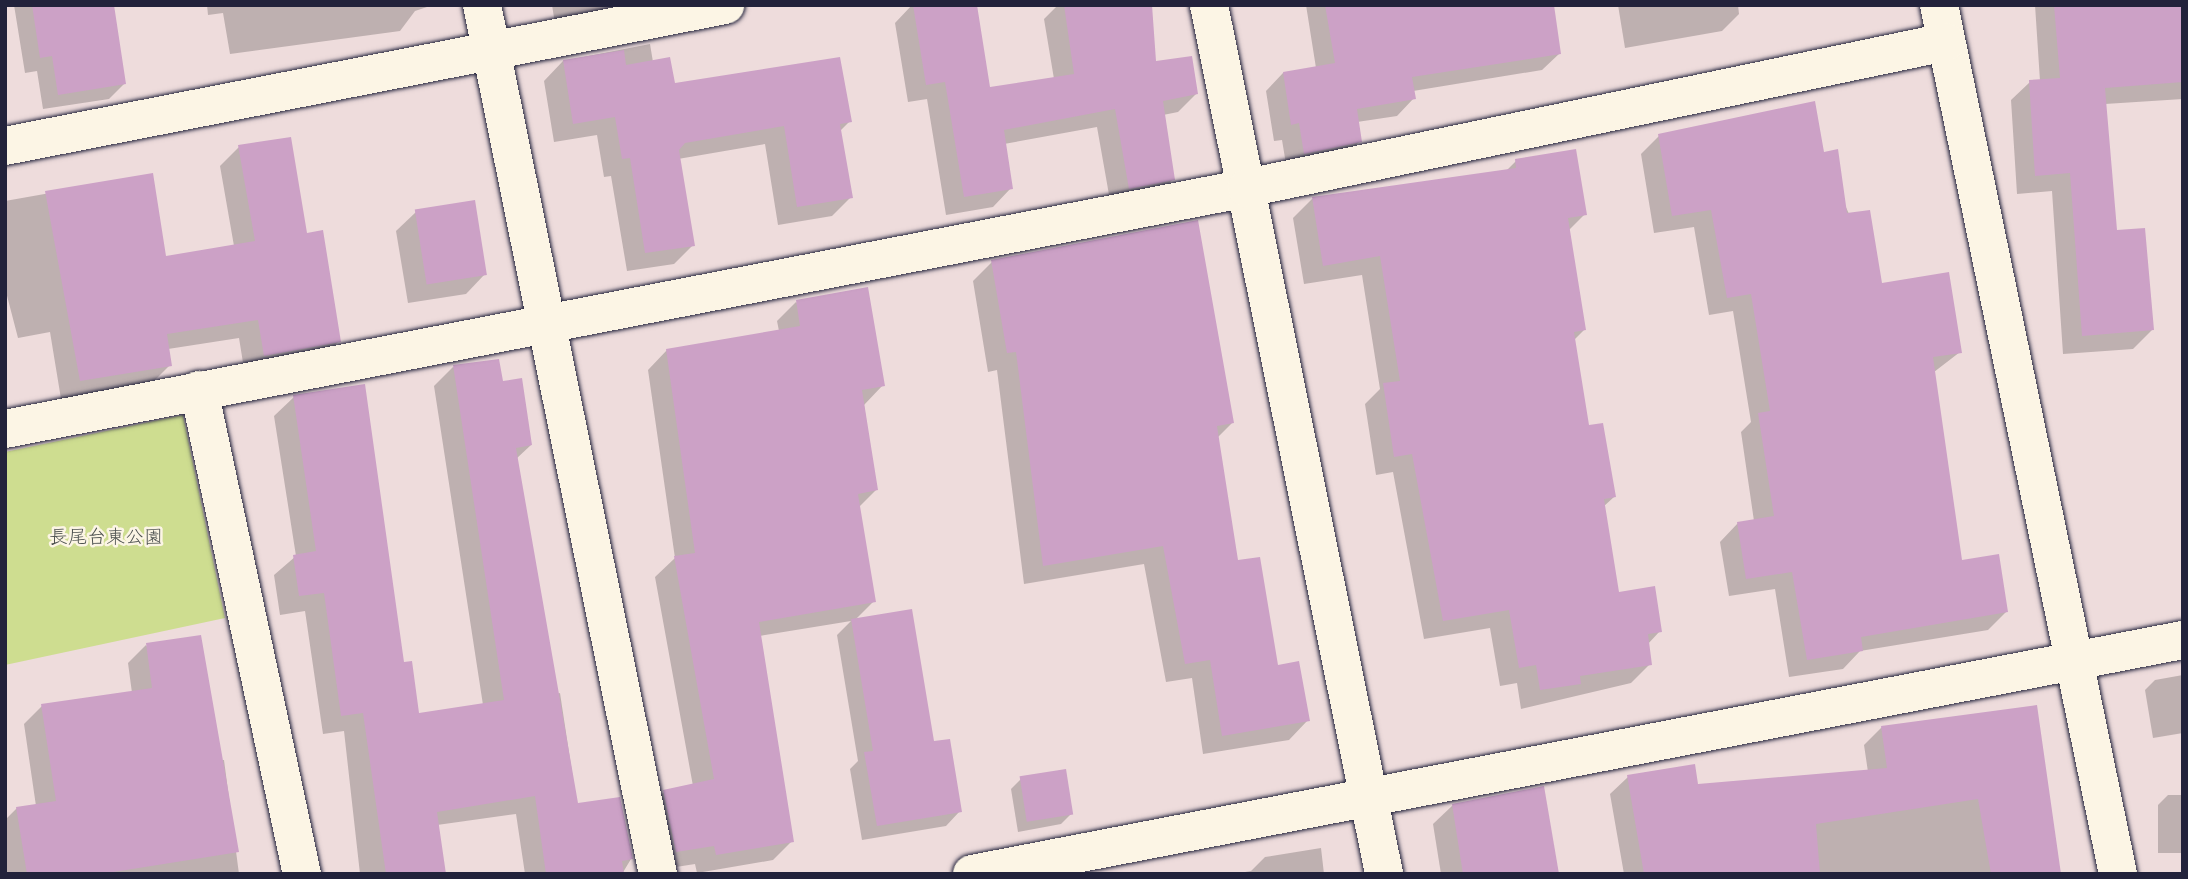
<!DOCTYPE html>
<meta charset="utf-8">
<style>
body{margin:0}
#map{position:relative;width:2188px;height:879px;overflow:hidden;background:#eedcdc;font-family:Pangolin,"Klee One",sans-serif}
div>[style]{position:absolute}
.green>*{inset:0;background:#cedd90}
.shadow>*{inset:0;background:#0003}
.building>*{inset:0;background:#cca1c6;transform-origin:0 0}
.roads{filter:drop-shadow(0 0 2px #22223b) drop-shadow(0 0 2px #22223b)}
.minor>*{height:38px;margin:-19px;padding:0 19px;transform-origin:19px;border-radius:19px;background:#fcf5e5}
span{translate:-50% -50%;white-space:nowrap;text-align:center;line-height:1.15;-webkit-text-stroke:5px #fcf5e5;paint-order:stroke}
.park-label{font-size:19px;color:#4d5150}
.frame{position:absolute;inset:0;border:7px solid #22223b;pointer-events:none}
</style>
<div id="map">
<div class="green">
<div style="clip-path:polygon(183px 415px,225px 618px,5px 665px,5px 452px)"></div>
</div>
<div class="shadow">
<div style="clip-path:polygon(14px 5px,112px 5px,125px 83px,109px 99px,43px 109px,37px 71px,25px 73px)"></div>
<div style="clip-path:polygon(207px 5px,433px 5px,415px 11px,400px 31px,230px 54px,223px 13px,208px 15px)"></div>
<div style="clip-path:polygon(552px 5px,634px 5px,556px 30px)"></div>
<div style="clip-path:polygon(912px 5px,975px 5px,989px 89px,1054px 79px,1044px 19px,1058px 5px,1149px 5px,1155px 64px,1196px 94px,1178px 112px,1163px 115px,1173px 179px,1155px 198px,1111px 206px,1097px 127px,1004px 144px,1011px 188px,993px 207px,946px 215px,927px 99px,908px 102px,895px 23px)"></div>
<div style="clip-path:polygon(1306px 5px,1404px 5px,1560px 53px,1542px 70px,1413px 91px,1414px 98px,1397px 116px,1357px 122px,1360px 141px,1343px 158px,1287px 170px,1282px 140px,1274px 141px,1266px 91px,1283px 73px,1316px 68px)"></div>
<div style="clip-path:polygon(1618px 5px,1738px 5px,1739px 14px,1722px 31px,1625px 48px)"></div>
<div style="clip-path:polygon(2035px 5px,2183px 5px,2183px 99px,2105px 104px,2115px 232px,2152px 330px,2133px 349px,2063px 354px,2052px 191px,2017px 194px,2011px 100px,2030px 82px,2040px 81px)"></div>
<div style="clip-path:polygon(650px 44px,653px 62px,673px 85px,850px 121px,840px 131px,851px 197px,832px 216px,778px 225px,765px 144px,678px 159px,693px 245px,674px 264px,627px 271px,611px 176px,604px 177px,597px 135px,554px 142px,544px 81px,563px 61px)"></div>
<div style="clip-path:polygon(1659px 136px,1822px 154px,1881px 285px,1960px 352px,1934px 372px,1960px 562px,2006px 612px,1988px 630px,1860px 651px,1843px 669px,1789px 677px,1775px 589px,1729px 596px,1720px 542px,1738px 523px,1754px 521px,1741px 432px,1751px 422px,1733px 311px,1709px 315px,1694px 227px,1654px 233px,1641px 154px)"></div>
<div style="clip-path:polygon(239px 147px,306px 235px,339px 341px,320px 360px,245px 375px,239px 338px,168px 349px,170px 365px,151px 384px,61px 399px,50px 332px,18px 338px,5px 288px,5px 201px,152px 175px,165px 258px,234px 246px,220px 166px)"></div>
<div style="clip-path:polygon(1516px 161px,1585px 214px,1568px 231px,1584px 330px,1573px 341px,1587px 427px,1614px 497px,1603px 507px,1617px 594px,1660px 631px,1647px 645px,1650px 664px,1631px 683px,1521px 709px,1517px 683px,1500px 686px,1490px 628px,1424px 639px,1393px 472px,1376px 475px,1365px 404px,1380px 389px,1362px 275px,1304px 284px,1293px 218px,1312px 199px,1505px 172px)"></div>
<div style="clip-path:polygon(416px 212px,485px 274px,466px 294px,408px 303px,396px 231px)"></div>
<div style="clip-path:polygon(992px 262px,1232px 423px,1217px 438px,1237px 562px,1276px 667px,1308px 720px,1289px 740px,1203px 754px,1192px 678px,1166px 682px,1144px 564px,1024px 584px,997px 370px,988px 372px,973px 281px)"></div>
<div style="clip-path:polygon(796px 302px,883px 385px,864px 405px,876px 490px,858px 508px,874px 601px,855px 620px,933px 743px,960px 811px,946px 826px,862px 840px,850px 769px,858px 761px,837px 635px,851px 621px,759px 636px,792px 841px,773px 860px,697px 873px,695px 864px,657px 870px,645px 811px,664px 792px,693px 786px,655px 577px,675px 558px,648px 370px,667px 350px,779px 331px,777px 321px)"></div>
<div style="clip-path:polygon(453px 367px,501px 383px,531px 445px,516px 459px,553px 695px,560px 693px,577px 805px,631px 859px,622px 874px,525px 874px,516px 814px,437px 825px,444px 874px,360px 874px,344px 731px,323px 734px,305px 611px,280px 615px,274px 575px,296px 556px,274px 416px,294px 397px,418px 715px,483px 705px,434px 386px)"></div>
<div style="clip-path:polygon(146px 645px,218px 760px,224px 760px,239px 874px,6px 874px,5px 820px,17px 808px,36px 806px,24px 724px,42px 706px,132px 693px,128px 663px)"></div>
<div style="clip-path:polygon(2183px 675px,2183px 733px,2153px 738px,2145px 690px,2155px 680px)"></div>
<div style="clip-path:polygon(2036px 707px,2060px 874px,1624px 874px,1610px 794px,1628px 777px,1697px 786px,1868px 772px,1864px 745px,1882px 727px)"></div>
<div style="clip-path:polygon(1021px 779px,1071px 814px,1061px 824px,1018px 832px,1011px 789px)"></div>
<div style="clip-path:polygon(2168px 795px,2183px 795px,2183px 853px,2158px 853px,2158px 805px)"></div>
<div style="clip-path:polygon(1453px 805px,1556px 874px,1441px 874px,1433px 824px)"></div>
<div style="clip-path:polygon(1321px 848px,1324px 874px,1233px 874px,1251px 871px,1265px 857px)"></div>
</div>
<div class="building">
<div style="clip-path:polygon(32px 5px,114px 5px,126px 84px,58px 95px,52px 56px,40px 58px)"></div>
<div style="clip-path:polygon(913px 5px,977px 5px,990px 87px,1074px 74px,1064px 5px,1152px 5px,1156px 61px,1192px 56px,1198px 94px,1163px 101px,1175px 180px,1129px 189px,1115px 109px,1004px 130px,1013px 189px,964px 197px,945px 82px,926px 85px)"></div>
<div style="clip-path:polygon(1325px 5px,1554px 5px,1561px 54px,1412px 77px,1416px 99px,1357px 109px,1362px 142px,1304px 154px,1299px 123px,1291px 125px,1283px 72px,1335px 63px)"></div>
<div style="clip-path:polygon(2054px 5px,2183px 5px,2183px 82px,2105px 88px,2117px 230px,2145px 228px,2154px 330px,2082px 336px,2070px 173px,2035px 176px,2029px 80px,2060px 78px)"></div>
<div style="clip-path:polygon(624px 50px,626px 65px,670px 57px,675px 83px,840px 57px,852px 122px,840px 124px,853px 198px,797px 207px,784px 126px,685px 143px,679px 150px,695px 246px,645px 253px,630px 158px,622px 159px,615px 117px,573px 124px,563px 60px)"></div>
<div style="clip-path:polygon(1815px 101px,1824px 152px,1838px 149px,1847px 213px,1870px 210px,1882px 283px,1949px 272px,1962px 353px,1933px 357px,1962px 560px,1999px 554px,2008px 612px,1861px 637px,1863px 651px,1807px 660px,1792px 572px,1746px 579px,1737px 522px,1774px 516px,1758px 413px,1770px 411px,1751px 294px,1727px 298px,1711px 210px,1672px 216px,1658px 134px)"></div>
<div style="clip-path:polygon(291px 137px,307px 233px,323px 230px,341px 342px,264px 356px,258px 320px,167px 334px,172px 366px,80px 381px,45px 191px,153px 173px,166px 256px,255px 241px,238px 145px)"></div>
<div style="clip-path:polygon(1576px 149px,1587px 215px,1568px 218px,1586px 330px,1574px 332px,1589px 425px,1603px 423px,1616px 497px,1604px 499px,1619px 592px,1655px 586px,1662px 632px,1648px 634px,1652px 665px,1580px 676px,1581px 684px,1540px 690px,1536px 665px,1519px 668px,1509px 610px,1443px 621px,1412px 454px,1394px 457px,1383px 383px,1400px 381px,1380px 256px,1323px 266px,1312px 197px,1516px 168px,1515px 159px)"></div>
<div style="left:475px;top:200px;width:76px;height:61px;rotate:81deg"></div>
<div style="clip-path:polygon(1198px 220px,1234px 423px,1217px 426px,1238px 560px,1260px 557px,1278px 665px,1299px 661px,1310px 721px,1222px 736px,1210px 660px,1185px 664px,1163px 546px,1043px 566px,1016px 352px,1007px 353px,991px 260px)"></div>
<div style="clip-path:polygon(868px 287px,885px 386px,862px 390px,878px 490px,858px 494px,876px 602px,759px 622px,794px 842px,716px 855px,714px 846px,676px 852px,663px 790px,714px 779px,674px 556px,695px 553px,666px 349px,800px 326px,796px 300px)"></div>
<div style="clip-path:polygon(499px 359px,503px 381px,522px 378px,532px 445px,516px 448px,578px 803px,620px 797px,633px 859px,622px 861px,624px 874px,546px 874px,535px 796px,437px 812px,446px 874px,386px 874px,363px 713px,341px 716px,324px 593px,299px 596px,293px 555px,316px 551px,293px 395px,365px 384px,404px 662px,412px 661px,419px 713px,504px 700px,453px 365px)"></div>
<div style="clip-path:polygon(912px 609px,934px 741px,950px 739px,962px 812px,877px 826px,864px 752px,873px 751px,851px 619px)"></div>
<div style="clip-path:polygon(201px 635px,239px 852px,101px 874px,27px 874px,16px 807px,56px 801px,41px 704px,152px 688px,146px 643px)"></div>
<div style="clip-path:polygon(2037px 705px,2061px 874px,1991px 874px,1978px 799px,1816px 824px,1820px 874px,1644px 874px,1627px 775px,1695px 764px,1698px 784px,1887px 768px,1881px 726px)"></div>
<div style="left:1066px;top:769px;width:46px;height:47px;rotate:81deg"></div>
<div style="clip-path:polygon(1544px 786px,1559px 874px,1463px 874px,1452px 804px)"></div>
</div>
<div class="roads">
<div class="minor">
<div style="left:482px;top:5px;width:887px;rotate:78.55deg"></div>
<div style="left:1209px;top:5px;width:886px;rotate:78.61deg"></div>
<div style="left:1939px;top:5px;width:887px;rotate:78.36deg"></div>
<div style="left:5px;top:146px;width:734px;rotate:-11.08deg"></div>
<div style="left:199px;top:390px;width:495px;rotate:78deg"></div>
<div style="left:5px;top:429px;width:1265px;rotate:-10.98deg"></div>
<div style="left:1247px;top:188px;width:714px;rotate:-11.8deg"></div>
<div style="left:972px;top:874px;width:1233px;rotate:-10.94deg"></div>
</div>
</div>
<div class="park-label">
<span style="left:106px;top:538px">長尾台東公園</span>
</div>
<div class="frame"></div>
</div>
